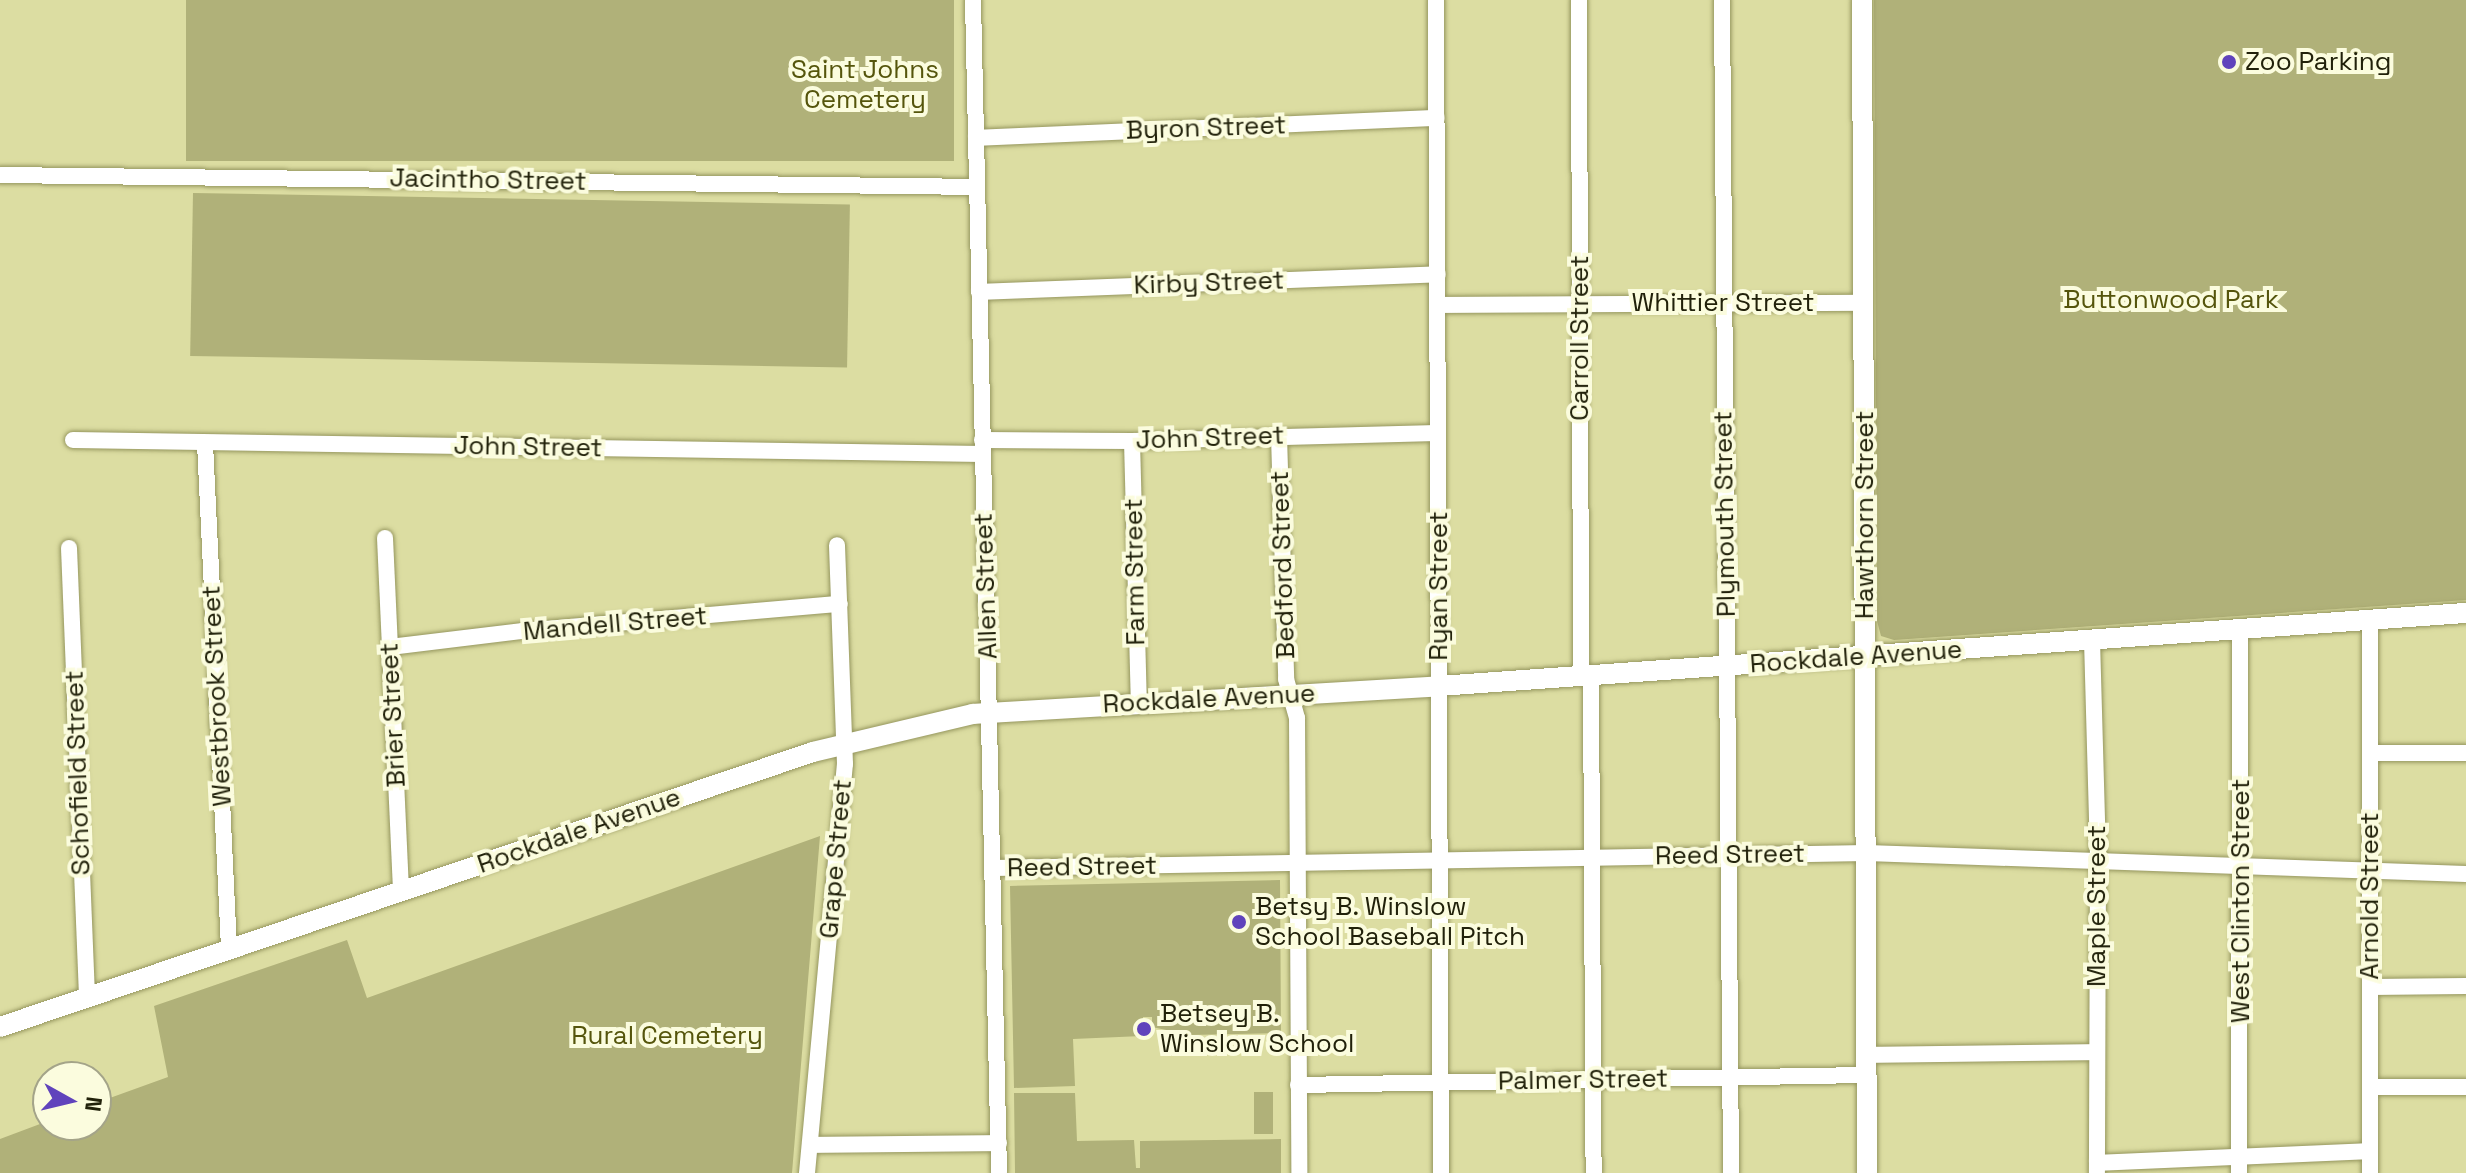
<!DOCTYPE html>
<style>
body{margin:0}
#map{position:relative;width:2466px;height:1173px;overflow:hidden;background:#dcdda2;font-family:"Space Grotesk",sans-serif}
div>[style]{position:absolute}
.green>*{inset:0;background:#b0b179;transform-origin:0 0}
.roads{filter:drop-shadow(0 0 2px #95965e) drop-shadow(0 0 2px #95965e)}
.minor>*{height:16px;margin:-8px;padding:0 8px;transform-origin:8px;border-radius:8px;background:#fff}
.major>*{height:20px;margin:-10px;padding:0 10px;transform-origin:10px;border-radius:10px;background:#fff}
.dots>*{width:22px;height:22px;translate:-50% -50%;box-sizing:border-box;border:4px solid #fbfcde;border-radius:50%}
span{translate:-50% -50%;white-space:nowrap;text-align:center;line-height:1.15;-webkit-text-stroke:8px #fbfcde;paint-order:stroke}
.poi-label{font-size:26px;color:#21210a}
.left{translate:0 -50%;text-align:left}
.park-label{font-size:26px;color:#55550c}
.street-label{font-size:26px;color:#21210a}
.north{position:absolute;left:32px;top:1061px;width:80px;height:80px;box-sizing:border-box;background:#fbfcde;border:2px solid #a4a489;border-radius:50%;rotate:98deg;font-size:22px;font-weight:700;line-height:32px;text-align:center;color:#21210a}
.north::after{content:'';display:block;margin:auto;width:28px;height:36px;background:#6043bc;clip-path:polygon(50% 0,100% 100%,50% 72%,0 100%)}
</style>
<div id="map">
<div class="green">
<div style="left:186px;top:0;width:768px;height:161px"></div>
<div style="clip-path:polygon(1874px 0,2466px 0,2466px 600px,1894px 640px,1881px 636px,1877px 621px)"></div>
<div style="left:193px;top:193px;width:657px;height:163px;rotate:1deg"></div>
<div style="clip-path:polygon(820px 836px,792px 1173px,0 1173px,0 1139px,48px 1121px,48px 1125px,96px 1125px,96px 1103px,168px 1077px,154px 1006px,347px 940px,367px 998px)"></div>
<div style="clip-path:polygon(1280px 880px,1281px 1033px,1190px 1035px,1152px 1027px,1152px 1017px,1143px 1017px,1142px 1036px,1073px 1039px,1075px 1086px,1014px 1088px,1010px 886px)"></div>
<div style="left:1273px;top:1092px;width:42px;height:19px;rotate:90deg"></div>
<div style="clip-path:polygon(1014px 1093px,1075px 1093px,1077px 1141px,1134px 1140px,1136px 1168px,1140px 1168px,1140px 1141px,1281px 1139px,1281px 1173px,1015px 1173px)"></div>
</div>
<div class="roads">
<div class="minor">
<div style="left:973px;top:0;width:1173px;rotate:88.73deg"></div>
<div style="left:1436px;top:0;width:1173px;rotate:89.76deg"></div>
<div style="left:1579px;top:0;width:676px;rotate:89.83deg"></div>
<div style="left:1722px;top:0;width:1173px;rotate:89.56deg"></div>
<div style="left:976px;top:138px;width:461px;rotate:-2.5deg"></div>
<div style="left:0;top:175px;width:977px;rotate:0.7deg"></div>
<div style="left:979px;top:292px;width:459px;rotate:-2.2deg"></div>
<div style="left:1438px;top:305px;width:425px;rotate:-0.3deg"></div>
<div style="left:1279px;top:436px;width:243px;rotate:88.3deg"></div>
<div style="left:1286px;top:679px;width:41px;rotate:74.2deg"></div>
<div style="left:1297px;top:718px;width:455px;rotate:89.7deg"></div>
<div style="left:73px;top:440px;width:909px;rotate:0.88deg"></div>
<div style="left:982px;top:440px;width:150px;rotate:0.4deg"></div>
<div style="left:1132px;top:441px;width:306px;rotate:-1.5deg"></div>
<div style="left:1132px;top:441px;width:262px;rotate:88.5deg"></div>
<div style="left:205px;top:443px;width:507px;rotate:87.28deg"></div>
<div style="left:385px;top:538px;width:353px;rotate:87.4deg"></div>
<div style="left:69px;top:548px;width:450px;rotate:87.7deg"></div>
<div style="left:2370px;top:619px;width:554px;rotate:90deg"></div>
<div style="left:2092px;top:640px;width:221px;rotate:88.4deg"></div>
<div style="left:2098px;top:861px;width:312px;rotate:90.2deg"></div>
<div style="left:390px;top:647px;width:134px;rotate:-6.9deg"></div>
<div style="left:523px;top:631px;width:318px;rotate:-4.9deg"></div>
<div style="left:1591px;top:676px;width:497px;rotate:89.7deg"></div>
<div style="left:2370px;top:753px;width:96px"></div>
<div style="left:993px;top:868px;width:874px;rotate:-0.98deg"></div>
<div style="left:1867px;top:853px;width:599px;rotate:2.01deg"></div>
<div style="left:2370px;top:987px;width:96px;rotate:-0.6deg"></div>
<div style="left:1867px;top:1055px;width:230px;rotate:-0.7deg"></div>
<div style="left:1298px;top:1085px;width:569px;rotate:-1.01deg"></div>
<div style="left:2370px;top:1087px;width:96px"></div>
<div style="left:810px;top:1145px;width:189px;rotate:-0.6deg"></div>
<div style="left:2097px;top:1163px;width:273px;rotate:-2.5deg"></div>
<div style="left:807px;top:1173px;width:411px;rotate:-84.7deg"></div>
<div style="left:845px;top:764px;width:219px;rotate:-92.1deg"></div>
<div style="left:2239px;top:1173px;width:544px;rotate:-89.89deg"></div>
</div>
<div class="major">
<div style="left:1862px;top:0;width:1173px;rotate:89.76deg"></div>
<div style="left:0;top:1027px;width:858px;rotate:-18.69deg"></div>
<div style="left:813px;top:752px;width:164px;rotate:-13.4deg"></div>
<div style="left:973px;top:714px;width:467px;rotate:-3.4deg"></div>
<div style="left:1439px;top:686px;width:1030px;rotate:-4.07deg"></div>
</div>
</div>
<div class="dots">
<div style="left:2229px;top:62px;background:#6043bc"></div>
<div style="left:1239px;top:922px;background:#6043bc"></div>
<div style="left:1144px;top:1029px;background:#6043bc"></div>
</div>
<div class="poi-label">
<span class="left" style="left:2245px;top:62px">Zoo Parking</span>
<span class="left" style="left:1255px;top:922px">Betsy B. Winslow<br>School Baseball Pitch</span>
<span class="left" style="left:1160px;top:1029px">Betsey B.<br>Winslow School</span>
</div>
<div class="park-label">
<span style="left:865px;top:85px">Saint Johns<br>Cemetery</span>
<span style="left:2171px;top:300px">Buttonwood Park</span>
<span style="left:667px;top:1036px">Rural Cemetery</span>
</div>
<div class="street-label">
<span style="left:1206px;top:128px;rotate:-2deg">Byron Street</span>
<span style="left:488px;top:180px;rotate:1deg">Jacintho Street</span>
<span style="left:1209px;top:283px;rotate:-2deg">Kirby Street</span>
<span style="left:1723px;top:303px">Whittier Street</span>
<span style="left:1580px;top:338px;rotate:-90deg">Carroll Street</span>
<span style="left:1210px;top:438px;rotate:-2deg">John Street</span>
<span style="left:528px;top:447px;rotate:1deg">John Street</span>
<span style="left:1725px;top:514px;rotate:-91deg">Plymouth Street</span>
<span style="left:1865px;top:515px;rotate:-90deg">Hawthorn Street</span>
<span style="left:1283px;top:565px;rotate:-92deg">Bedford Street</span>
<span style="left:1135px;top:572px;rotate:-91deg">Farm Street</span>
<span style="left:986px;top:586px;rotate:-92deg">Allen Street</span>
<span style="left:1439px;top:586px;rotate:-90deg">Ryan Street</span>
<span style="left:615px;top:624px;rotate:-5deg">Mandell Street</span>
<span style="left:1856px;top:657px;rotate:-4deg">Rockdale Avenue</span>
<span style="left:217px;top:696px;rotate:-93deg">Westbrook Street</span>
<span style="left:1209px;top:699px;rotate:-3deg">Rockdale Avenue</span>
<span style="left:393px;top:715px;rotate:-93deg">Brier Street</span>
<span style="left:78px;top:773px;rotate:-92deg">Schofield Street</span>
<span style="left:579px;top:831px;rotate:-19deg">Rockdale Avenue</span>
<span style="left:1730px;top:855px;rotate:-1deg">Reed Street</span>
<span style="left:836px;top:859px;rotate:-85deg">Grape Street</span>
<span style="left:1082px;top:867px;rotate:-1deg">Reed Street</span>
<span style="left:2370px;top:896px;rotate:-90deg">Arnold Street</span>
<span style="left:2241px;top:901px;rotate:-90deg">West Clinton Street</span>
<span style="left:2097px;top:906px;rotate:-90deg">Maple Street</span>
<span style="left:1583px;top:1080px;rotate:-1deg">Palmer Street</span>
</div>
<div class="north">N</div>
</div>
